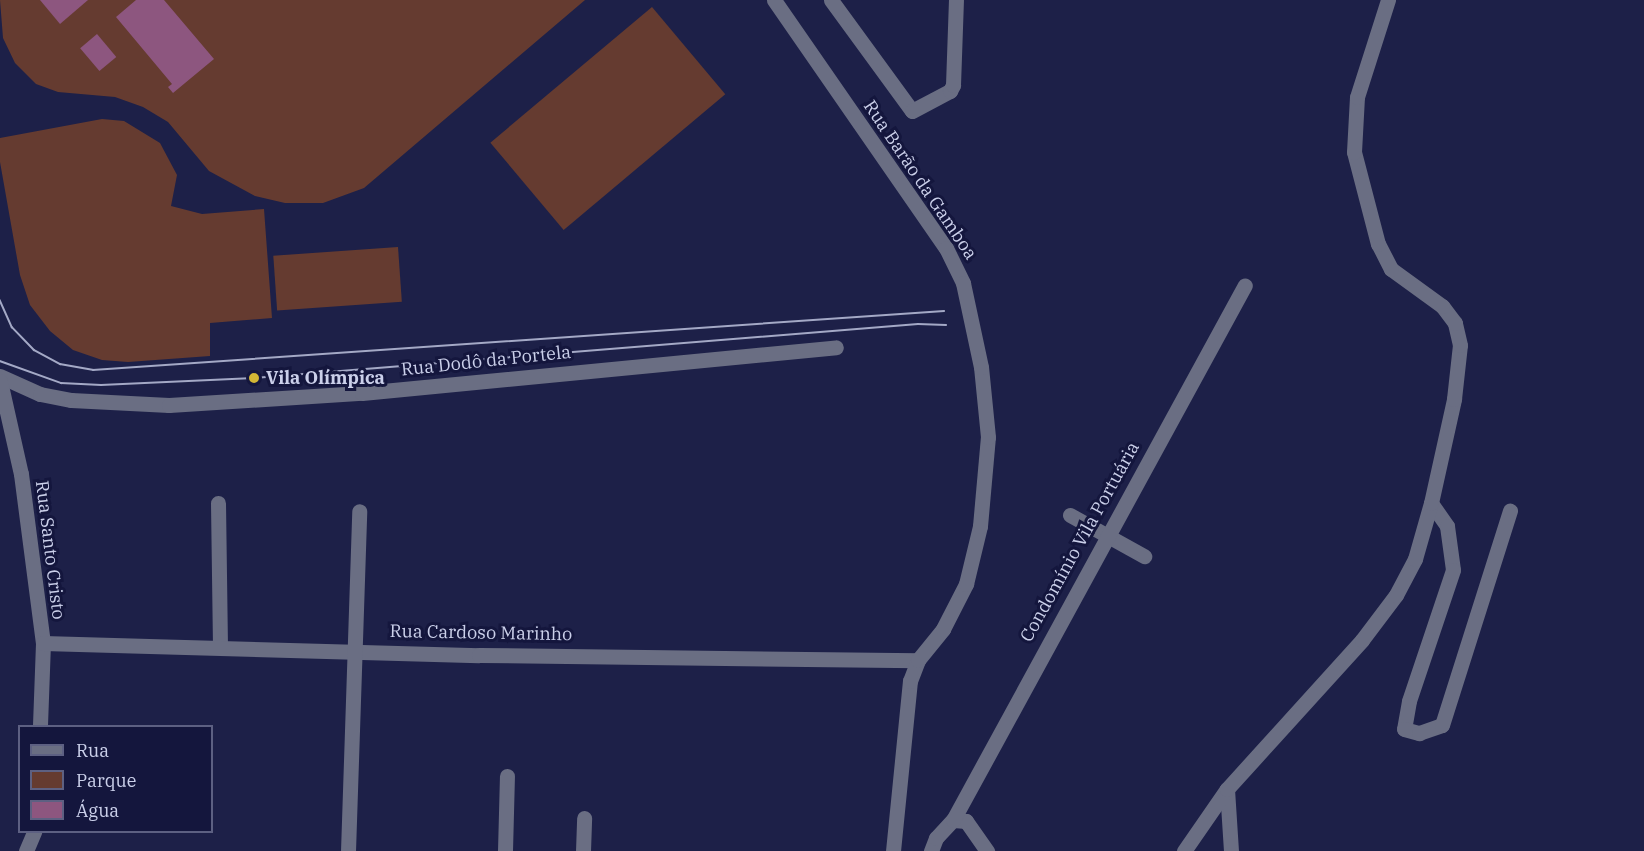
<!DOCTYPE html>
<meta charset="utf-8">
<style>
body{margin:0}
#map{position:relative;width:1644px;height:851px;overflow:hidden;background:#1d2048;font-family:"IBM Plex Serif",serif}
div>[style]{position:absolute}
.green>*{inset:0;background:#653b30;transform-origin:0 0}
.water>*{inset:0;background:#8d567f;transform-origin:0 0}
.minor>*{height:15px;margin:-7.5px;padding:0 7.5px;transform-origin:7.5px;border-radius:7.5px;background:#6a6e83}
.tram>*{height:1.5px;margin:-0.75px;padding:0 0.75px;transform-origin:0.75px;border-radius:0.75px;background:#a4a9c6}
.minor-bridge>*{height:15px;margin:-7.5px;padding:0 7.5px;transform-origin:7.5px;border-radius:7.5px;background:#6a6e83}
.dots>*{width:16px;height:16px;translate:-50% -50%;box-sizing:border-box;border:3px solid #14163d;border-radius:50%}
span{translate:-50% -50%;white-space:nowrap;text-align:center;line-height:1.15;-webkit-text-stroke:6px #14163d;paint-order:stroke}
.street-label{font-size:18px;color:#cbd0ea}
.poi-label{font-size:18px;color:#cbd0ea;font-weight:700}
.left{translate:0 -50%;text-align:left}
.legend{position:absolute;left:18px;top:725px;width:195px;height:108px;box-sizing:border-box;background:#14163d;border:2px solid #5d6082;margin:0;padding:8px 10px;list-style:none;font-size:18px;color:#cbd0ea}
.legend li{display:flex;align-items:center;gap:12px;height:30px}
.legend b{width:30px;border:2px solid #5d6082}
</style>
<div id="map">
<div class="green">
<div style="clip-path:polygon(0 0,585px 0,364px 188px,323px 203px,285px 203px,255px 196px,209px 171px,168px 122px,143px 107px,115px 97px,58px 92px,36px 84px,15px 63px,3px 38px)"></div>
<div style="left:652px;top:7px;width:114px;height:211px;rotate:50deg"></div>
<div style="clip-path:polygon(102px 119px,124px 121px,160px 143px,177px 175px,171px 206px,202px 214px,264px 209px,272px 318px,210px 323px,210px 356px,128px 362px,102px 360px,73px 350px,50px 331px,30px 305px,20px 275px,0 162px,0 138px)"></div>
<div style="left:398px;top:247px;width:55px;height:125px;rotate:86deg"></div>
</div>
<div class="water">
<div style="clip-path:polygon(40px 0,88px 0,60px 24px)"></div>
<div style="clip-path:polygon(136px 0,164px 0,214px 59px,173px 93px,168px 87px,172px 84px,116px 17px)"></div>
<div style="left:97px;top:34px;width:30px;height:22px;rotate:50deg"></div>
</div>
<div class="minor">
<div style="left:774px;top:0;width:302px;rotate:55.3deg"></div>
<div style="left:946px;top:248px;width:39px;rotate:64deg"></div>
<div style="left:831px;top:0;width:137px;rotate:53.9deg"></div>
<div style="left:912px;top:111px;width:43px;rotate:-27.8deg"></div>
<div style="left:950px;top:91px;width:7px;rotate:-63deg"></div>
<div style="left:953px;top:85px;width:85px;rotate:-88deg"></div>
<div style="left:0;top:376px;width:44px;rotate:24.2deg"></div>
<div style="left:40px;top:394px;width:32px;rotate:11deg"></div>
<div style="left:71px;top:400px;width:98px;rotate:2.9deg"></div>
<div style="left:169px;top:405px;width:193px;rotate:-3.6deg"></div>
<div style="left:362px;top:393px;width:476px;rotate:-5.5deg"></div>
<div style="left:0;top:381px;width:95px;rotate:77.3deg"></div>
<div style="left:21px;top:474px;width:170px;rotate:82.6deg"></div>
<div style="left:43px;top:643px;width:83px;rotate:92.1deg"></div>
<div style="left:218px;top:503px;width:144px;rotate:89.2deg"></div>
<div style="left:1431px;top:503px;width:28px;rotate:55deg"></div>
<div style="left:1447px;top:526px;width:44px;rotate:82.2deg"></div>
<div style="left:1453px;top:570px;width:138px;rotate:108.6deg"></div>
<div style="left:1409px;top:701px;width:28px;rotate:100deg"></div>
<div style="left:1404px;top:729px;width:16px;rotate:15deg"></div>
<div style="left:1419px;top:733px;width:24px;rotate:-19deg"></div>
<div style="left:1442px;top:725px;width:225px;rotate:-72.4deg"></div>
<div style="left:1070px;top:515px;width:85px;rotate:29deg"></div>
<div style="left:43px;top:643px;width:436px;rotate:1.6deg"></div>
<div style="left:479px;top:655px;width:439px;rotate:0.7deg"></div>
<div style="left:1227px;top:789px;width:62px;rotate:86.3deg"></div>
<div style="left:953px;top:820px;width:13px;rotate:4deg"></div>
<div style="left:966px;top:821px;width:37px;rotate:55deg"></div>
<div style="left:26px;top:851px;width:21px;rotate:-67deg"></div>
<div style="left:348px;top:851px;width:340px;rotate:-88.1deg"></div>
<div style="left:505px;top:851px;width:75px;rotate:-88.5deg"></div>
<div style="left:583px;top:851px;width:33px;rotate:-88deg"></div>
<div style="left:893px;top:851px;width:171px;rotate:-84.3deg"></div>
<div style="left:910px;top:681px;width:22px;rotate:-69deg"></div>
<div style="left:918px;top:660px;width:40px;rotate:-51deg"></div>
<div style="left:943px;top:629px;width:51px;rotate:-62.9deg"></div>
<div style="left:966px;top:584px;width:60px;rotate:-76.4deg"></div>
<div style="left:980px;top:526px;width:89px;rotate:-84.9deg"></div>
<div style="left:988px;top:437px;width:70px;rotate:-95.7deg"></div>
<div style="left:931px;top:851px;width:14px;rotate:-69deg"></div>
<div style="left:936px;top:838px;width:25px;rotate:-47deg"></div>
<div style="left:953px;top:820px;width:609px;rotate:-61.37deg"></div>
<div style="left:1184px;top:851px;width:75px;rotate:-55.3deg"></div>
<div style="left:1227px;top:789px;width:201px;rotate:-47.8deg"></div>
<div style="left:1362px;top:640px;width:56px;rotate:-52.9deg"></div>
<div style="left:1396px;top:595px;width:41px;rotate:-62.2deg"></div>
<div style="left:1415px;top:559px;width:58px;rotate:-74.1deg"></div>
<div style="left:1431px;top:503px;width:107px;rotate:-77.5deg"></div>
<div style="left:1454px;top:399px;width:54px;rotate:-83.7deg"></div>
<div style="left:1460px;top:345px;width:23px;rotate:-103deg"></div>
<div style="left:1455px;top:323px;width:21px;rotate:-127deg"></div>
<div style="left:1442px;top:306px;width:63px;rotate:-144deg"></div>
<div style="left:1391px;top:269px;width:28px;rotate:-117deg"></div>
<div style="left:1378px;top:244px;width:95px;rotate:-104.6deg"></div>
<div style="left:1354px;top:152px;width:55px;rotate:-86.9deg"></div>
<div style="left:1357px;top:97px;width:102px;rotate:-72.3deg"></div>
</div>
<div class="tram">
<div style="left:0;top:300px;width:30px;rotate:66deg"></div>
<div style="left:12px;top:327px;width:32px;rotate:46deg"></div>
<div style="left:34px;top:350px;width:30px;rotate:28deg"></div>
<div style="left:60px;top:364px;width:34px;rotate:10deg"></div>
<div style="left:93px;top:370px;width:853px;rotate:-3.97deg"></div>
<div style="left:0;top:361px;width:65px;rotate:19.8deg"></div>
<div style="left:61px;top:383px;width:40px;rotate:2.9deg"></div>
<div style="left:101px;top:385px;width:153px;rotate:-2.6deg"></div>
<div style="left:254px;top:378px;width:666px;rotate:-4.65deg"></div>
<div style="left:918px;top:324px;width:28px;rotate:2deg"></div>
</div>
<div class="minor-bridge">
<div style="left:963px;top:283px;width:86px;rotate:77.9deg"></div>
</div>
<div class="dots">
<div style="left:254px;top:378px;background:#d2b635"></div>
</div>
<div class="street-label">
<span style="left:920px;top:180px;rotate:56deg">Rua Barão da Gamboa</span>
<span style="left:486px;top:361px;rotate:-6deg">Rua Dodô da Portela</span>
<span style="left:1080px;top:542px;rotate:-61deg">Condomínio Vila Portuária</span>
<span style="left:50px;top:550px;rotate:83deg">Rua Santo Cristo</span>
<span style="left:481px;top:633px;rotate:1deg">Rua Cardoso Marinho</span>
</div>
<div class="poi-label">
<span class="left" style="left:266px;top:378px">Vila Olímpica</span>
</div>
<ul class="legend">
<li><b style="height:8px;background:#6a6e83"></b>Rua</li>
<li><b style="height:16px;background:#653b30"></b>Parque</li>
<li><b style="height:16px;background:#8d567f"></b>Água</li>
</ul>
</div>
